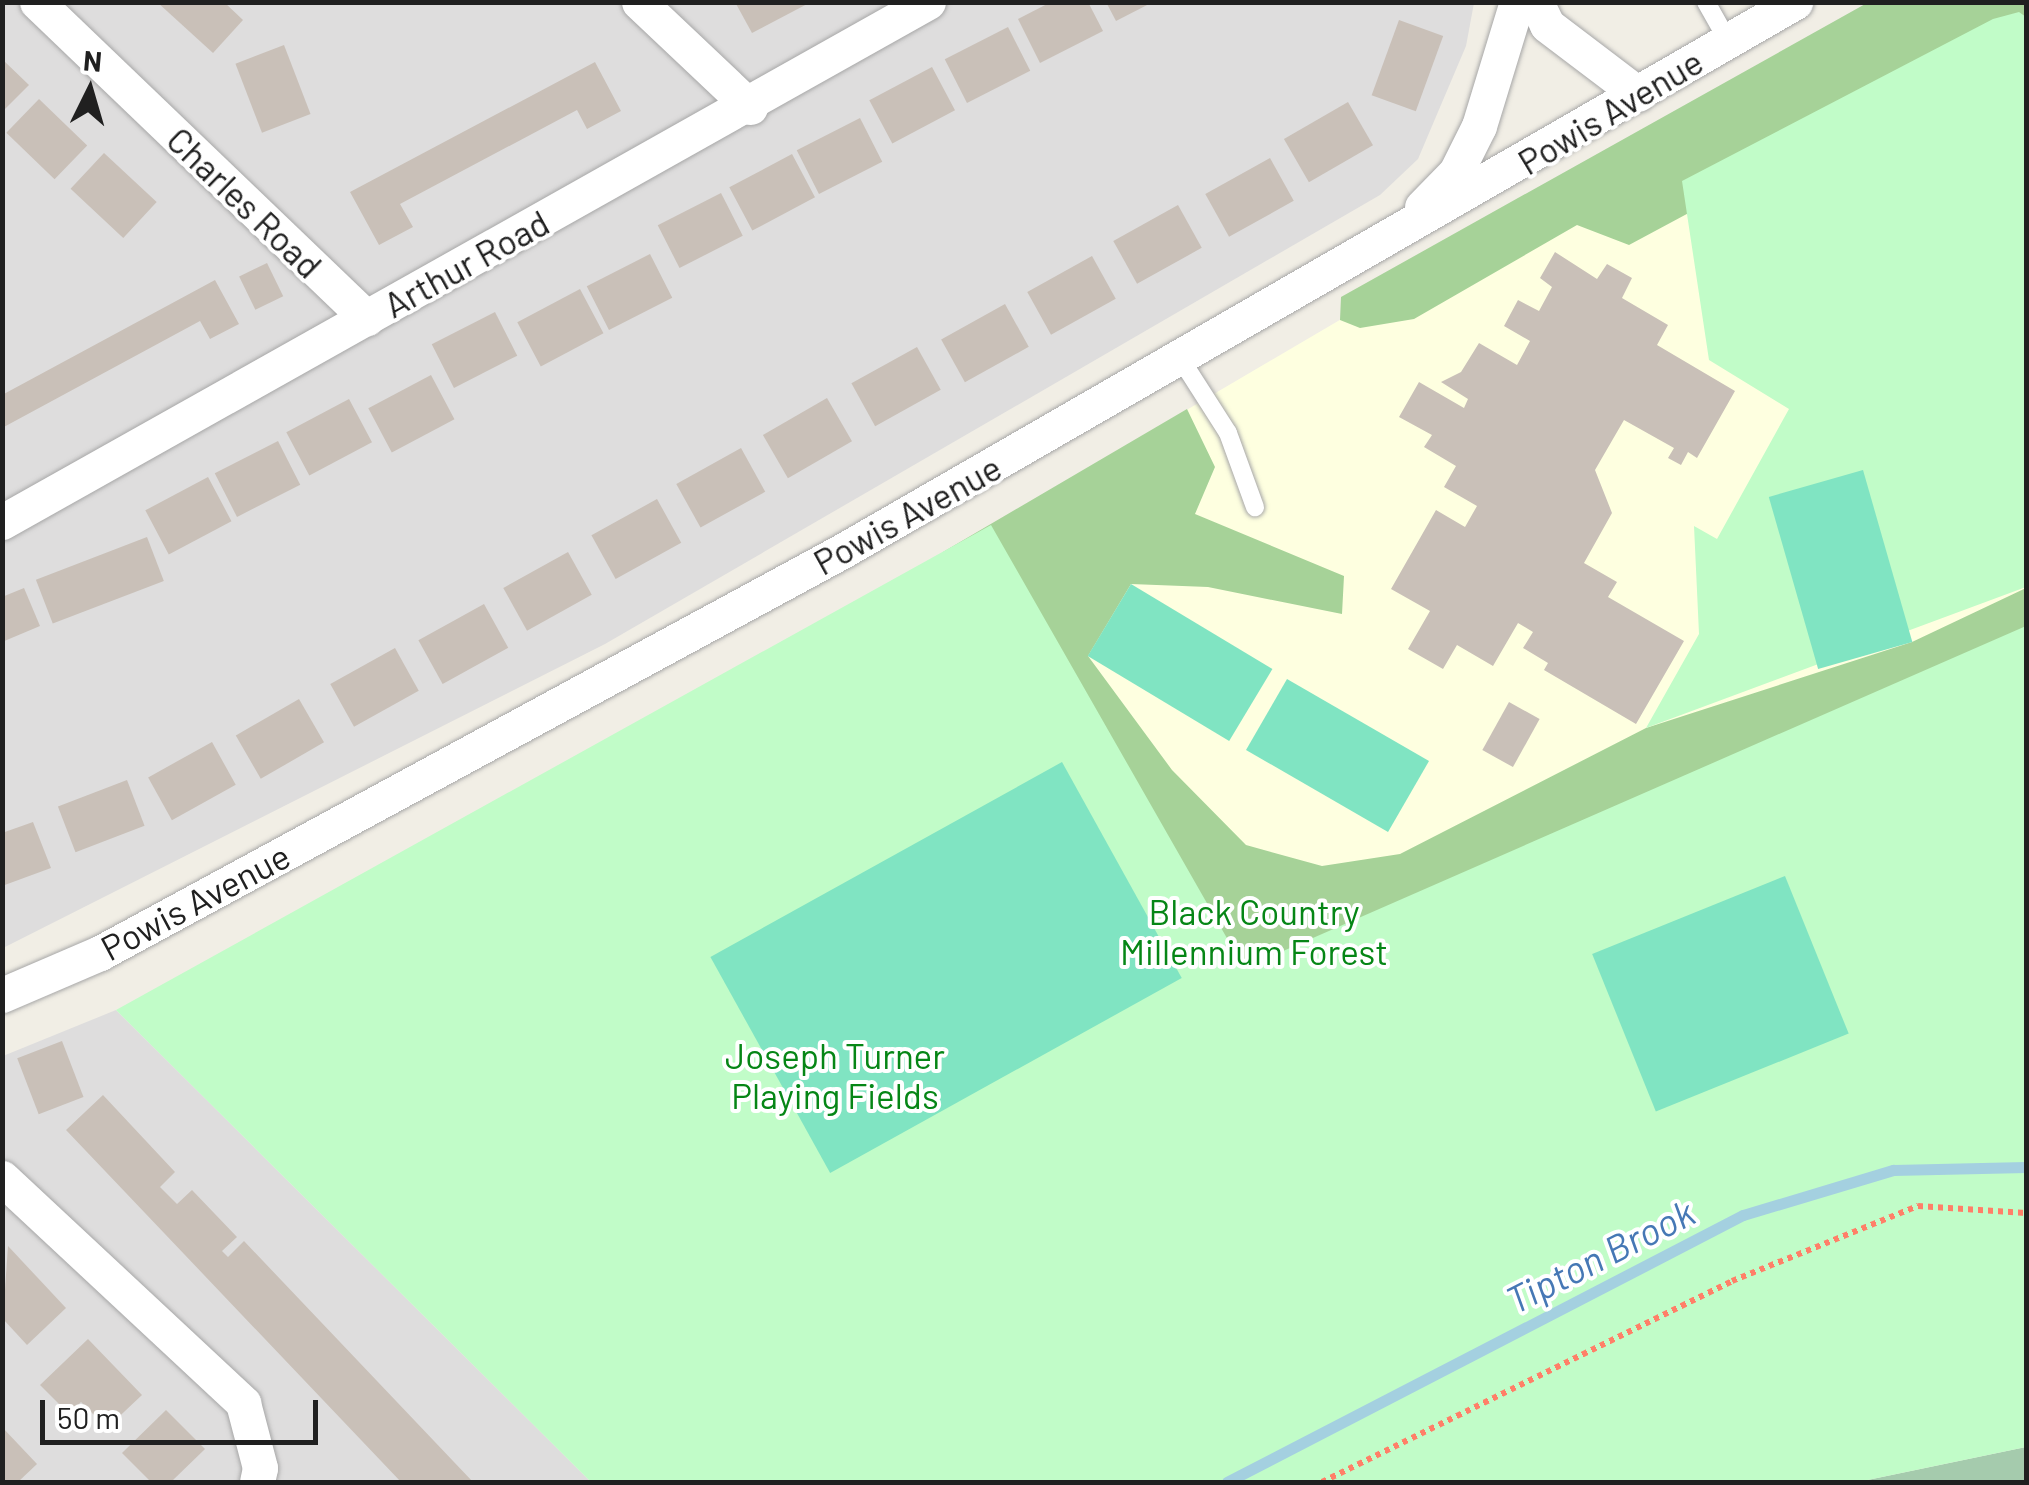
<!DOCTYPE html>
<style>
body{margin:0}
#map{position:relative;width:2029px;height:1485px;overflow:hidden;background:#f1eee5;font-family:Barlow,sans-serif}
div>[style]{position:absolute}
.residential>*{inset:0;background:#dedddd}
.education>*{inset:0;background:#feffe0}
.forest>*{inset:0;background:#a6d298}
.cemetery>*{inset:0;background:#a5cbad}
.park>*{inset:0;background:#c1fcc8}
.pitch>*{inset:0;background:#80e4c2;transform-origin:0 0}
.stream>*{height:11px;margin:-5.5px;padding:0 5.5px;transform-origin:5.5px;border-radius:5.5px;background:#a4d0e0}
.building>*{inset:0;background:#c9c0b8;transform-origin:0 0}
.path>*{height:6px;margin-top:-3px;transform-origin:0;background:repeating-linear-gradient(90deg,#ff7f68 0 5px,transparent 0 10px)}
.roads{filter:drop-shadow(0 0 2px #a7a7a7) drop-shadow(0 0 2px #a7a7a7)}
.lane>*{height:18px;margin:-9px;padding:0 9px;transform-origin:9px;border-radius:9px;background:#fff}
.street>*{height:35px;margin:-17.5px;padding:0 17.5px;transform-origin:17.5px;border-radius:17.5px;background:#fff}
span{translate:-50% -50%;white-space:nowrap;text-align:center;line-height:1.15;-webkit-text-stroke:8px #fff;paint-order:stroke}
.street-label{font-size:35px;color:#202020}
.park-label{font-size:35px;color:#068616}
.water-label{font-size:38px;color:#4678b5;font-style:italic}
.frame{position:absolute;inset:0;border:5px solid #202020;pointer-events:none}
.north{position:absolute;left:40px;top:40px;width:100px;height:100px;-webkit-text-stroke:8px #fff;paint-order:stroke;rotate:5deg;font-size:28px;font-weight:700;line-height:40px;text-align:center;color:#202020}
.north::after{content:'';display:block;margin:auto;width:35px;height:45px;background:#202020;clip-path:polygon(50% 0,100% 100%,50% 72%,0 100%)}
.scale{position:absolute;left:40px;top:1400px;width:278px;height:45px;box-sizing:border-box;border:5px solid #202020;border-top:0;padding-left:12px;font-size:30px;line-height:35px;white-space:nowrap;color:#202020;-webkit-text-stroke:8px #fff;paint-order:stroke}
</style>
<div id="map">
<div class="residential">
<div style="clip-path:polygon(3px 3px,1474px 3px,1466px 46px,1418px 159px,1380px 195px,605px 644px,3px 948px)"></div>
<div style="clip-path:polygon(116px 1010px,591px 1482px,3px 1482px,3px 1056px)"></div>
</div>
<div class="education">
<div style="clip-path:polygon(2026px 3px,2026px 626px,1243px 968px,991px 525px,1464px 247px)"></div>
</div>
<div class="forest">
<div style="clip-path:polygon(1867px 3px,2026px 3px,2026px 32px,1629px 245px,1577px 225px,1414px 319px,1360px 328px,1340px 320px,1341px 297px)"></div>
<div style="clip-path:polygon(1187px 409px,1215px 467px,1195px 514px,1344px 576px,1342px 614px,1208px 587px,1131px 584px,1088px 656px,1172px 770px,1246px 845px,1322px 866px,1400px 854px,1646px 728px,1912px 642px,2026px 588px,2026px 702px,1237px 1017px,943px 552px)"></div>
</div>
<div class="cemetery">
<div style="clip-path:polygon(2026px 1447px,2026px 1482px,1858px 1482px)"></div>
</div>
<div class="park">
<div style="clip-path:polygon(2019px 12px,2026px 17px,2026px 587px,1646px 728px,1699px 634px,1694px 526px,1717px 539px,1789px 409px,1709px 360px,1682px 181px,1993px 19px)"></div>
<div style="clip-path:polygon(991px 525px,1244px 968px,2026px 626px,2026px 1447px,1858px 1482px,591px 1482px,116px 1010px)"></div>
</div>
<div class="pitch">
<div style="left:1863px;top:470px;width:179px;height:98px;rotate:74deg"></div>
<div style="left:1131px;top:584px;width:165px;height:84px;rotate:31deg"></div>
<div style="left:1287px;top:679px;width:164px;height:82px;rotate:30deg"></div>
<div style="left:1062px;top:762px;width:247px;height:402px;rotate:61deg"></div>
<div style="left:1785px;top:876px;width:170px;height:208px;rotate:68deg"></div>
</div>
<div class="stream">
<div style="left:1227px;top:1482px;width:581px;rotate:-27.36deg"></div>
<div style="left:1743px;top:1215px;width:157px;rotate:-16.7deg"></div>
<div style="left:1893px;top:1170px;width:133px;rotate:-1.3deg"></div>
</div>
<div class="building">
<div style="clip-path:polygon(157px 2px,224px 2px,243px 20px,213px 53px)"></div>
<div style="clip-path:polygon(735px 2px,811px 2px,752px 33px)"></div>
<div style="clip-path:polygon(1051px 2px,1088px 2px,1103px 31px,1040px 63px,1018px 19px)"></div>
<div style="clip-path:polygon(1106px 2px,1153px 2px,1116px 21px)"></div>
<div style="left:1399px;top:20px;width:47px;height:80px;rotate:20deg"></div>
<div style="left:1008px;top:27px;width:49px;height:71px;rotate:63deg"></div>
<div style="left:284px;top:45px;width:74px;height:52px;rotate:69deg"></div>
<div style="clip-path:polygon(2px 59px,29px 85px,2px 112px)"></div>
<div style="clip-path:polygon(595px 62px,621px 111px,587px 129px,577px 110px,400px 204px,413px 227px,379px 245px,350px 192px)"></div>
<div style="left:932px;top:67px;width:49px;height:71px;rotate:62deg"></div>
<div style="left:39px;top:99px;width:67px;height:47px;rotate:44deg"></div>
<div style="left:1348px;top:102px;width:50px;height:74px;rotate:60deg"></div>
<div style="left:860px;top:118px;width:49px;height:71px;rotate:63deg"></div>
<div style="left:104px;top:153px;width:72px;height:49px;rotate:43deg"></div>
<div style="left:792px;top:154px;width:49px;height:71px;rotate:62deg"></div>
<div style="left:1270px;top:158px;width:49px;height:74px;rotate:61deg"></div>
<div style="left:721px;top:193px;width:48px;height:71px;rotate:63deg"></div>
<div style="left:1178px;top:205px;width:49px;height:74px;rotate:61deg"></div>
<div style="clip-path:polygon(1555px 252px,1597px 279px,1607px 264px,1632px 278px,1622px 298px,1668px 325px,1657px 345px,1735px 391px,1697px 458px,1688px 452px,1681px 465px,1668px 458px,1674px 448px,1624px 420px,1595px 470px,1612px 513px,1584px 563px,1617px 582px,1608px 597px,1684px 641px,1636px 724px,1544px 670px,1548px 663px,1523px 648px,1533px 632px,1518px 623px,1493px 666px,1457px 645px,1443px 669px,1408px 649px,1430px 611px,1391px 589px,1436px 510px,1465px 527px,1477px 506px,1444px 487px,1456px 466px,1424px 447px,1432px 435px,1399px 417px,1419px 382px,1464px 408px,1468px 399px,1441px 382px,1461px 372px,1479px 343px,1517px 365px,1530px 341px,1504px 326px,1518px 300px,1539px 311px,1552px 287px,1540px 278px)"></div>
<div style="left:650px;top:254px;width:49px;height:71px;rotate:63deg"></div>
<div style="left:1092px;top:256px;width:49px;height:74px;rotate:61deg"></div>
<div style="left:267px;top:263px;width:37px;height:31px;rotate:64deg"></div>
<div style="clip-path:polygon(215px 280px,239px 324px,210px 339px,200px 321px,2px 428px,2px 395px)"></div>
<div style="left:580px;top:289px;width:50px;height:71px;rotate:62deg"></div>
<div style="left:1005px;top:304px;width:49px;height:73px;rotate:61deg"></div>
<div style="left:495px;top:312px;width:49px;height:71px;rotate:63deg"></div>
<div style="left:917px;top:347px;width:49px;height:75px;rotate:61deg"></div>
<div style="left:431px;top:375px;width:50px;height:71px;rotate:62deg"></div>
<div style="left:827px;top:398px;width:50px;height:74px;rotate:60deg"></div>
<div style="left:349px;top:399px;width:49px;height:71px;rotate:62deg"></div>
<div style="left:278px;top:441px;width:49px;height:71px;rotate:63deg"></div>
<div style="left:741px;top:448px;width:50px;height:74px;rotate:61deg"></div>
<div style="left:208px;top:477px;width:50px;height:71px;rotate:62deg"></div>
<div style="left:657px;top:499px;width:50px;height:75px;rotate:61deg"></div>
<div style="left:147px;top:537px;width:47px;height:119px;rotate:69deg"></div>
<div style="left:568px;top:552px;width:49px;height:74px;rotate:61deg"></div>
<div style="clip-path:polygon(24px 588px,40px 626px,2px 642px,2px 597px)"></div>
<div style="left:484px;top:604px;width:50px;height:75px;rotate:61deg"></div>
<div style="left:395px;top:648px;width:49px;height:74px;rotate:61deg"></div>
<div style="left:299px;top:699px;width:50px;height:73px;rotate:60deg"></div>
<div style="left:1509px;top:702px;width:35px;height:55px;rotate:29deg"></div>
<div style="left:212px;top:742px;width:49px;height:73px;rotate:61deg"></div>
<div style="left:127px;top:780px;width:49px;height:74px;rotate:69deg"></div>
<div style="clip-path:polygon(33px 822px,51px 868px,2px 886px,2px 833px)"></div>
<div style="left:62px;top:1041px;width:60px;height:48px;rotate:69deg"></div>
<div style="clip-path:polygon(103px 1095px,175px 1172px,160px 1187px,177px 1204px,192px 1190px,237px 1237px,222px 1251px,228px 1257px,244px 1241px,473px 1482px,401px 1482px,66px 1130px)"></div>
<div style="clip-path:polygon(8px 1246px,66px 1308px,27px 1345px,3px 1319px)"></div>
<div style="clip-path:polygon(88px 1339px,142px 1395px,107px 1428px,81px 1402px,69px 1414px,40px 1385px)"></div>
<div style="clip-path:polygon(166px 1410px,205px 1449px,171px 1482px,151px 1482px,122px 1453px)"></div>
<div style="clip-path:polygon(2px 1427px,37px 1464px,18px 1482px,2px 1482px)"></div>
</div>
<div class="path">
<div style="left:1322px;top:1482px;width:457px;rotate:-26.1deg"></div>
<div style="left:1732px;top:1281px;width:201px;rotate:-22deg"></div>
<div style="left:1918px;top:1206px;width:108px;rotate:3.7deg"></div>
</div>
<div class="roads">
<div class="lane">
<div style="left:1706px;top:2px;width:45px;rotate:60.6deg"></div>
<div style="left:1182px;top:361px;width:85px;rotate:57.4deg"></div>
<div style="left:1228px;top:433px;width:79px;rotate:70deg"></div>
</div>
<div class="street">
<div style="left:37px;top:2px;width:457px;rotate:43.8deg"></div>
<div style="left:639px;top:2px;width:153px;rotate:43.4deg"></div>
<div style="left:1536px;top:2px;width:25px;rotate:64deg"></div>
<div style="left:1547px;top:25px;width:114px;rotate:37.2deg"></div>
<div style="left:1422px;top:207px;width:49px;rotate:-45.8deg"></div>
<div style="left:1456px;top:172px;width:51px;rotate:-63.4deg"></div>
<div style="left:1479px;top:126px;width:130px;rotate:-73deg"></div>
<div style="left:2px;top:522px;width:1062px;rotate:-29.32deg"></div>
<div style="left:2px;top:995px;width:107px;rotate:-23.2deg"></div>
<div style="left:100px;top:953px;width:846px;rotate:-28.44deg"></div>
<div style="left:844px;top:550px;width:1098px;rotate:-29.95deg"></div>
<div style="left:2px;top:1178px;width:330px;rotate:43deg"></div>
<div style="left:243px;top:1403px;width:67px;rotate:75.3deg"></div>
<div style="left:260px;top:1468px;width:14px;rotate:102deg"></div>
</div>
</div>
<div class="street-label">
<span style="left:1610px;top:111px;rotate:-31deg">Powis Avenue</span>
<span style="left:245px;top:202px;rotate:44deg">Charles Road</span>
<span style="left:466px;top:263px;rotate:-29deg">Arthur Road</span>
<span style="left:907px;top:514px;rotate:-29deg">Powis Avenue</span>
<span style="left:195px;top:901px;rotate:-28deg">Powis Avenue</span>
</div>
<div class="park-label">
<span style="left:1254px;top:931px">Black Country<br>Millennium Forest</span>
<span style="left:835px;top:1075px">Joseph Turner<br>Playing Fields</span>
</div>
<div class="water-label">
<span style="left:1600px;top:1256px;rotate:-27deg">Tipton Brook</span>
</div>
<div class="frame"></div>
<div class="north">N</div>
<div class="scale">50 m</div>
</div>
